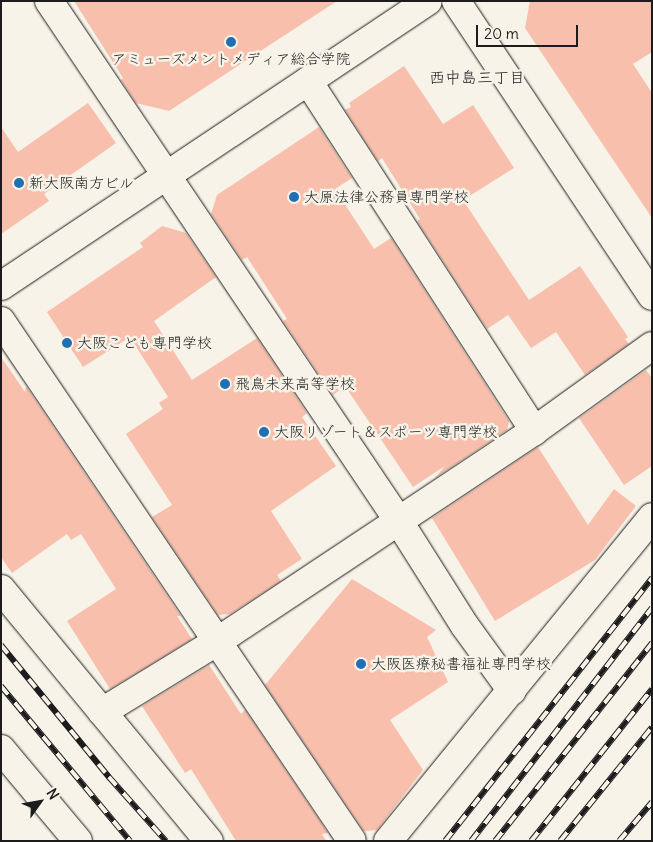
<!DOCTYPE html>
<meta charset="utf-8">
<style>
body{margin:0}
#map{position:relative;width:653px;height:842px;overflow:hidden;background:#f7f3e8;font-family:Delius,"Klee One",sans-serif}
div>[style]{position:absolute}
.building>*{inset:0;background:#f7bfac}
.roads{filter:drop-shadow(0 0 1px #1c1c1c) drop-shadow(0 0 1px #1c1c1c)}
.street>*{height:28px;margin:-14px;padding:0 14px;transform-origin:14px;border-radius:14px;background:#f7f3e8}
.secondary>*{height:28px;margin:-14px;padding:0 14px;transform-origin:14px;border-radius:14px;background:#f7f3e8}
.rail>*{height:5.5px;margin-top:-2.75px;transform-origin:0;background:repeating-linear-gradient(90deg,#f7f3e8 0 11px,#1c1c1c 0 22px);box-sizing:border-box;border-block:1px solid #1c1c1c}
.dots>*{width:14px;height:14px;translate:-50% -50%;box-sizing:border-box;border:2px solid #f7f3e8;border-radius:50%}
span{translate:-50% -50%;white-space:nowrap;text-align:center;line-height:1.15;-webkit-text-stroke:5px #f7f3e8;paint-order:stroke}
.poi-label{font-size:15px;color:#1c1c1c}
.left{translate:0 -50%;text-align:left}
.neighbourhood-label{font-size:16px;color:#1c1c1c}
.frame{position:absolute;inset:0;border:2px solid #1c1c1c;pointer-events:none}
.north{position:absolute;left:15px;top:777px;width:50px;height:50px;-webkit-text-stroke:4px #f7f3e8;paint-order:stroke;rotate:58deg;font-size:14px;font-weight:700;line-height:20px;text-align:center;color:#1c1c1c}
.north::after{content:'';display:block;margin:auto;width:18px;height:22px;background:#1c1c1c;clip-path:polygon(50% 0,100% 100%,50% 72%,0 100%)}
.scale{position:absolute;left:476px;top:25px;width:102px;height:22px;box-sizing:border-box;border:2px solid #1c1c1c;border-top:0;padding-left:6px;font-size:15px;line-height:18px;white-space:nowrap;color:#1c1c1c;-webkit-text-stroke:4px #f7f3e8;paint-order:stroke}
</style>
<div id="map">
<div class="building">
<div style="clip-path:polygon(74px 1px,337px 1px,169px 111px,136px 103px,121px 80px,123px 78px)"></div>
<div style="clip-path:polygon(530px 1px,652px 1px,652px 52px,633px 64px,652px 93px,652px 218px,525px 28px)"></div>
<div style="clip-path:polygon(404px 66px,443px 124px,473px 105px,514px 168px,463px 200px,529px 300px,580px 266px,628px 337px,625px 339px,629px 344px,585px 375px,556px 332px,531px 348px,508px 315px,487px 329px,417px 221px,420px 219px,382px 158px,378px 161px,345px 110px,351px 107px,349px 103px)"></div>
<div style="clip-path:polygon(88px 103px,116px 143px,44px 194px,49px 201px,1px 234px,1px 127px,18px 152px)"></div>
<div style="clip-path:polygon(319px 127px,352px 178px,335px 189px,374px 249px,391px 238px,509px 421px,507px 430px,435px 478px,445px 466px,413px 487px,345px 386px,333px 395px,283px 321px,287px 319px,247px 257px,242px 260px,211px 214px,217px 195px)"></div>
<div style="clip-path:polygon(162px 226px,186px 233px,216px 277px,154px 321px,192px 380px,257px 338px,307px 413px,302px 417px,336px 466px,271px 511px,302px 559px,277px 575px,281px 581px,230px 614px,218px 615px,152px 517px,172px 505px,126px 434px,163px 409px,159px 403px,168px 397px,130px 337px,83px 367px,47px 312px,143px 247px,140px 243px)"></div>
<div style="clip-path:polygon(1px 357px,25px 392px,26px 386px,181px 616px,177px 616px,192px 639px,110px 689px,67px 621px,116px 589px,81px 534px,71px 540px,67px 534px,12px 573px,1px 557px)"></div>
<div style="clip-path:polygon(646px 370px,652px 378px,652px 466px,624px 485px,579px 418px)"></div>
<div style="clip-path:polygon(538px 447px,588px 525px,614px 489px,636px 506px,595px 560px,495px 621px,432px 518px)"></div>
<div style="clip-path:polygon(352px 579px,436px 630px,427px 637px,448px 682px,390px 720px,423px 770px,377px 830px,364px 831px,265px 685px)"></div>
<div style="clip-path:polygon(209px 665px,241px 714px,245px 710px,328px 833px,322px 834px,326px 841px,236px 841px,191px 769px,185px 773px,142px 706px)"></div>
</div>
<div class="roads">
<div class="street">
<div style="left:49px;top:1px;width:625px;rotate:56.08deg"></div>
<div style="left:398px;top:520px;width:125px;rotate:57.7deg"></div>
<div style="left:465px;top:626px;width:80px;rotate:54.1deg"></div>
<div style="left:308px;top:81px;width:417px;rotate:57.1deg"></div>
<div style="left:1px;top:321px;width:627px;rotate:55.98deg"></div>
<div style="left:1px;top:589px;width:327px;rotate:50.5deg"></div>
<div style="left:102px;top:712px;width:136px;rotate:-31.5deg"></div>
<div style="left:218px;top:641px;width:379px;rotate:-33.6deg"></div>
<div style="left:534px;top:431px;width:145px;rotate:-35.8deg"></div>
<div style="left:1px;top:749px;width:120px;rotate:50.1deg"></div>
<div style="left:388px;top:841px;width:418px;rotate:-50.8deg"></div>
</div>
<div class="secondary">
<div style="left:456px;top:1px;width:354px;rotate:56.4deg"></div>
<div style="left:1px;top:286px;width:513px;rotate:-33.72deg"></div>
</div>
</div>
<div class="rail">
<div style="left:1px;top:645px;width:171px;rotate:50.7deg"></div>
<div style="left:109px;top:777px;width:86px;rotate:48.3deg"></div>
<div style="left:1px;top:686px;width:202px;rotate:50.2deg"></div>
<div style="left:445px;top:841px;width:335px;rotate:-51.8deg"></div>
<div style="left:471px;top:841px;width:295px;rotate:-52.2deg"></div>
<div style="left:495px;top:841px;width:253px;rotate:-51.6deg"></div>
<div style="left:531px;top:841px;width:194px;rotate:-51.5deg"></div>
<div style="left:560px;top:841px;width:146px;rotate:-51.1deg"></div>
<div style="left:619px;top:841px;width:51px;rotate:-49.8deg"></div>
</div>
<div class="dots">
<div style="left:231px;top:42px;background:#1f6fb2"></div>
<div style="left:19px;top:183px;background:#1f6fb2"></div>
<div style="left:294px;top:197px;background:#1f6fb2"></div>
<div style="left:67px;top:343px;background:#1f6fb2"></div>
<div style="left:225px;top:384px;background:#1f6fb2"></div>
<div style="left:264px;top:432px;background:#1f6fb2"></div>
<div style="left:361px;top:664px;background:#1f6fb2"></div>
</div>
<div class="poi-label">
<span style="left:231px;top:59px">アミューズメントメディア総合学院</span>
<span class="left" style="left:29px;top:183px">新大阪南方ビル</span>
<span class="left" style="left:304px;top:197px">大原法律公務員専門学校</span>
<span class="left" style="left:77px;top:343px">大阪こども専門学校</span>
<span class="left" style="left:235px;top:384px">飛鳥未来高等学校</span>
<span class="left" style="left:274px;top:432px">大阪リゾート＆スポーツ専門学校</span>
<span class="left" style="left:371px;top:664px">大阪医療秘書福祉専門学校</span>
</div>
<div class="neighbourhood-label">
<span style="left:477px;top:77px">西中島三丁目</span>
</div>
<div class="frame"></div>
<div class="north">N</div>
<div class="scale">20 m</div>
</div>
